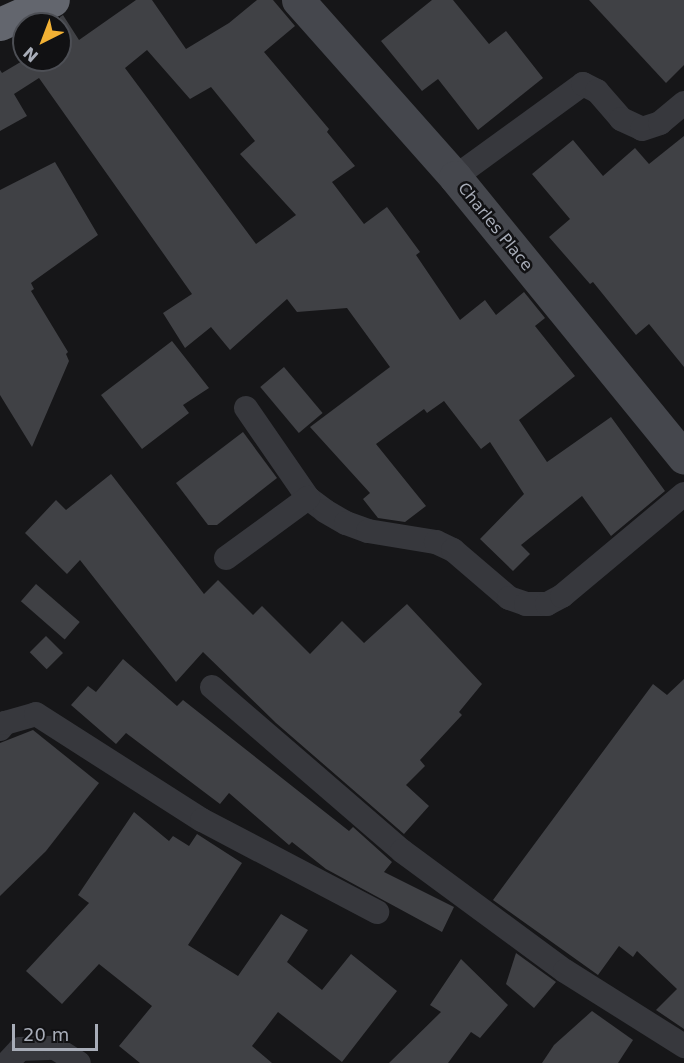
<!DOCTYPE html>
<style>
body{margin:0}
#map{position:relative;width:684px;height:1063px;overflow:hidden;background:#161618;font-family:"DejaVu Sans",sans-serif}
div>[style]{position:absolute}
.building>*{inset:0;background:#404145;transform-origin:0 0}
.street>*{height:24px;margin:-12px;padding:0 12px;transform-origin:12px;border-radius:12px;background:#37383d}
.secondary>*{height:33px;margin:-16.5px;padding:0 16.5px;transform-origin:16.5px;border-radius:16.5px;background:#45474d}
.highway>*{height:33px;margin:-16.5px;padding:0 16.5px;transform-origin:16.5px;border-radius:16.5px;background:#63666e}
span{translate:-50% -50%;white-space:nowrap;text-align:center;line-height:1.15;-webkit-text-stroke:5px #111113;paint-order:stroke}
.street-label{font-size:16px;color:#a8adb8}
.north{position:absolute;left:12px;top:12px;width:60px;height:60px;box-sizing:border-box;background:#111113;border:2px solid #4d4f55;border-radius:50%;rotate:222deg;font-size:16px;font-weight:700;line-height:24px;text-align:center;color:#a8adb8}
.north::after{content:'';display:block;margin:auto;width:21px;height:27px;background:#f2b134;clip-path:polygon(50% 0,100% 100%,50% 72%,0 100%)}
.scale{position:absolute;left:12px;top:1024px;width:86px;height:27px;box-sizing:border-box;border:3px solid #a8adb8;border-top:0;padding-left:8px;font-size:18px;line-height:21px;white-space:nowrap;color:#a8adb8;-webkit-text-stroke:4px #111113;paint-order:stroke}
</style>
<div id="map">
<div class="building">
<div style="clip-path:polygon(evenodd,136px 0,152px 0,186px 49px,229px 23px,257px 0,273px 0,295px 26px,264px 52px,329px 129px,327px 132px,355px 166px,332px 182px,364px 224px,387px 207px,420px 252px,416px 255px,460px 320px,485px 300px,496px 315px,524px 292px,545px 318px,535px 326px,575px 376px,519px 420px,547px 462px,611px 417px,665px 491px,611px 536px,582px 496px,521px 545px,530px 554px,513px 571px,480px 539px,524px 494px,490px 442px,481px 449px,444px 401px,427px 413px,424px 409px,376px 444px,426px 506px,405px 522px,378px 518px,363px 499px,370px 493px,310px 427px,390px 367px,347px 308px,297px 312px,287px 299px,230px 350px,211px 327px,185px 348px,163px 313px,192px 294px,39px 78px,14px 94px,27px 116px,0 131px,0 70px,2px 73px,24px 60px,60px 60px,60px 17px,63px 15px,79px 40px,136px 0,147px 50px,190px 99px,211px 87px,255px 141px,240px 154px,296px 215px,256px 244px,125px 68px,147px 50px)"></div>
<div style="clip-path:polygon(432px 0,453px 0,489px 44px,506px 31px,543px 78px,478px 130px,438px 79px,422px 91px,381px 41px)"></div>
<div style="clip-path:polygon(589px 0,684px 0,684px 65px,666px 83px)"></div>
<div style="clip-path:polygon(684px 136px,684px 367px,649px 324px,636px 335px,593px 282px,590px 284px,549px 237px,570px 219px,532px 174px,573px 140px,603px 176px,635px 148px,649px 164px)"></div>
<div style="clip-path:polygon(55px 162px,98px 235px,31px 283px,34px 289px,31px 291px,68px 352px,66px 354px,69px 361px,32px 447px,0 395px,0 190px)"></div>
<div style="clip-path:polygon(172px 341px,209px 388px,183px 405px,189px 413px,142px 449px,101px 395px)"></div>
<div style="left:284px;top:367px;width:60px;height:31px;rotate:50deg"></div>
<div style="clip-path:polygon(243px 432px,277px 478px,217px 525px,208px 525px,176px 483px)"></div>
<div style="clip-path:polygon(111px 474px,204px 594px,218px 580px,253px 615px,262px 606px,310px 654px,342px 621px,364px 643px,407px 604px,482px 684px,459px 712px,462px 715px,420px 760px,425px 766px,406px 785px,429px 806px,404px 834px,276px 723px,203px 652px,176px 682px,80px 560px,67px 574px,25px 533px,56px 500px,66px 510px)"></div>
<div style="left:36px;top:584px;width:58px;height:23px;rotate:41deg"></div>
<div style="left:46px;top:636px;width:24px;height:23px;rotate:45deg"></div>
<div style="clip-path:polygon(123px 659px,177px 706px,183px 700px,349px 831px,353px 827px,392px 862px,384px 872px,454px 907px,442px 932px,326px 869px,292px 842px,289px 845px,229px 793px,220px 804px,126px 733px,116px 744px,71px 705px,88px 686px,96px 692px)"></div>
<div style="clip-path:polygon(684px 679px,684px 1029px,656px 1010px,677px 989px,637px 951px,633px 957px,619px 946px,598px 975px,493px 900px,653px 684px,667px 695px)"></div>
<div style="clip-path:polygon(33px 730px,99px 783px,46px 851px,0 896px,0 743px)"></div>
<div style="clip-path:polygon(134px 812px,169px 841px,173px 836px,189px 846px,197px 834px,242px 863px,188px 945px,238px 976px,281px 914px,308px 930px,287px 962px,322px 990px,351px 954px,397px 991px,342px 1062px,278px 1012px,252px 1046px,272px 1063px,140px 1063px,119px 1046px,152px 1006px,99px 964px,62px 1004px,26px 971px,89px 903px,78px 895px)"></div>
<div style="clip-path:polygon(516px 953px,556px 982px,534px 1008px,506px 984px)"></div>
<div style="clip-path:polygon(461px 959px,508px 1005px,480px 1038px,471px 1032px,448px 1063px,389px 1063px,441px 1012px,430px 1005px)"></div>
<div style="clip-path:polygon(592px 1011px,633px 1040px,618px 1063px,542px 1063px,554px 1045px)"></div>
</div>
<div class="street">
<div style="left:455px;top:177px;width:158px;rotate:-36deg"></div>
<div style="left:583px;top:84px;width:16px;rotate:27deg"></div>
<div style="left:597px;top:91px;width:37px;rotate:49deg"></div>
<div style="left:621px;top:119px;width:23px;rotate:25deg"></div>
<div style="left:642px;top:129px;width:19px;rotate:-18deg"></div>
<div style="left:660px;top:123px;width:31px;rotate:-40deg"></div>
<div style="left:246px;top:408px;width:109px;rotate:55.4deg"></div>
<div style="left:308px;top:498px;width:21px;rotate:37deg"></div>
<div style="left:325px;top:511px;width:24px;rotate:30deg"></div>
<div style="left:346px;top:523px;width:23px;rotate:20deg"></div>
<div style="left:368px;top:531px;width:69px;rotate:9.2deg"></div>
<div style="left:436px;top:542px;width:19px;rotate:25deg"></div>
<div style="left:453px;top:550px;width:74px;rotate:40.6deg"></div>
<div style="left:509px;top:598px;width:18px;rotate:19deg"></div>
<div style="left:526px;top:604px;width:21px"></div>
<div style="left:547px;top:604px;width:17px;rotate:-28deg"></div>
<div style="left:562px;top:596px;width:159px;rotate:-39.9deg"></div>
<div style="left:226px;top:558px;width:102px;rotate:-36.2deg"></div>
<div style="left:212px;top:687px;width:251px;rotate:40.8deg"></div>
<div style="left:402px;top:851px;width:202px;rotate:36.4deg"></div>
<div style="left:565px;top:971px;width:141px;rotate:32.2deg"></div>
<div style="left:0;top:729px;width:8px;rotate:-50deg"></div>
<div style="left:5px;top:723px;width:32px;rotate:-16deg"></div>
<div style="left:36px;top:714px;width:197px;rotate:32.6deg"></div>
<div style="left:202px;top:820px;width:198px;rotate:27.7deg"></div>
<div style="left:7px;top:1063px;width:19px;rotate:-47deg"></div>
<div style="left:20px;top:1049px;width:35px;rotate:-2deg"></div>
<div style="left:55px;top:1048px;width:28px;rotate:32deg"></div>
</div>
<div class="secondary">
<div style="left:298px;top:0;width:237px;rotate:48.4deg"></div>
<div style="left:455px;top:177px;width:362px;rotate:50.8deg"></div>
</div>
<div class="highway">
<div style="left:0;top:24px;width:58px;rotate:-24.4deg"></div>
</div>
<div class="street-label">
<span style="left:495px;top:227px;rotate:51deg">Charles Place</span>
</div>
<div class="north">N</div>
<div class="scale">20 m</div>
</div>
